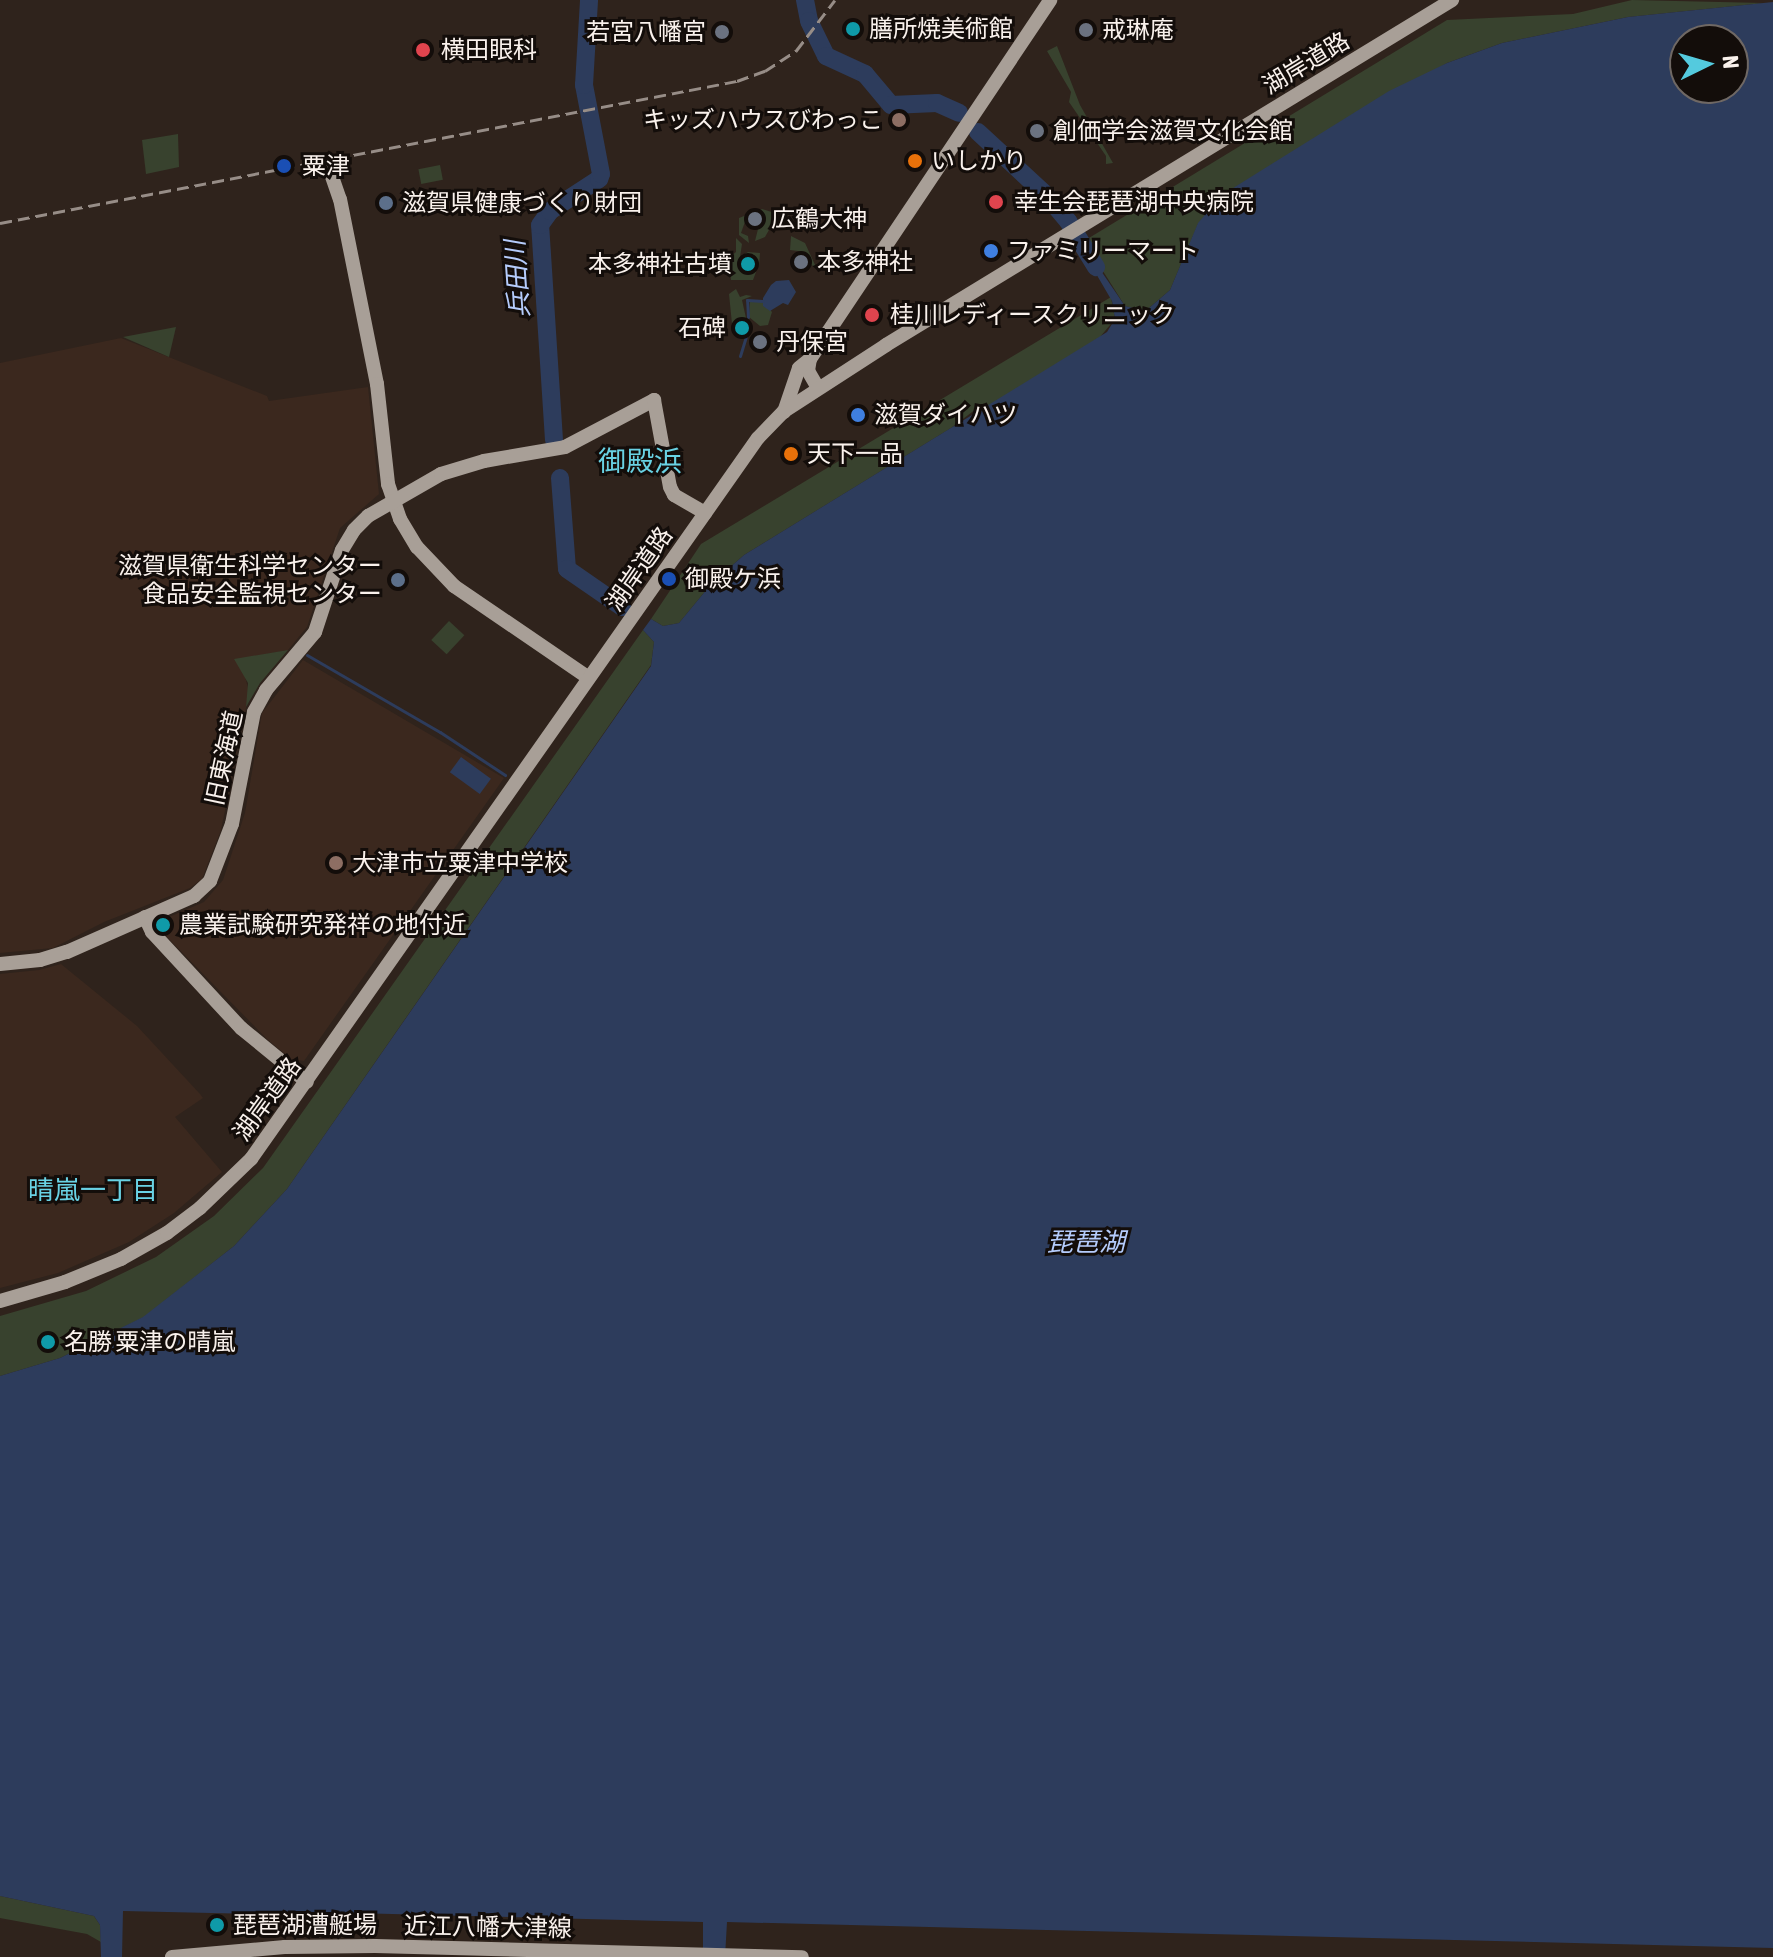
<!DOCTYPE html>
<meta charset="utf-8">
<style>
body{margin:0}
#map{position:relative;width:1773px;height:1957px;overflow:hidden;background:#2f231c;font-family:"Asap Condensed","Noto Sans JP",sans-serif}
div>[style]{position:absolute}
.built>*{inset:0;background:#3b281e}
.green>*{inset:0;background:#38422e;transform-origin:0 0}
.water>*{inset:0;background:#2d3c5c;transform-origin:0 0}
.stream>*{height:3px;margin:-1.5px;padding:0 1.5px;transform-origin:1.5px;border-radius:1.5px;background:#2d3c5c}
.river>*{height:18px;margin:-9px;padding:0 9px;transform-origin:9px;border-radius:9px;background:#2d3c5c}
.secondary>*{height:14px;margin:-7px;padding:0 7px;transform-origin:7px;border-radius:7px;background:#a89f97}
.rail>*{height:3px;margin-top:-1.5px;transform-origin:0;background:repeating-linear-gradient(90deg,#978d87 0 12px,transparent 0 18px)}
.dots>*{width:22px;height:22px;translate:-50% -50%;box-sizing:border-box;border:4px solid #130d0a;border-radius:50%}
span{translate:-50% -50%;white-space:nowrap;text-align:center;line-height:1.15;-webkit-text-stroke:6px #130d0a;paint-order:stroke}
.poi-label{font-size:24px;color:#f9f1ec}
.left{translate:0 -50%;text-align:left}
.right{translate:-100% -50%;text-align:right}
.street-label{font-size:24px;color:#f9f1ec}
.water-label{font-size:26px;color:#b5ccfc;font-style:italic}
.neighbourhood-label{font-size:26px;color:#69d2e4}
.quarter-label{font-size:28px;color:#69d2e4}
.north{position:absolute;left:1669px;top:24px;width:80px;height:80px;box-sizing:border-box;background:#130d0a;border:2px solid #6f6864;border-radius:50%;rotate:85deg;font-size:22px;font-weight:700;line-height:32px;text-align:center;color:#f9f1ec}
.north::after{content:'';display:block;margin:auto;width:28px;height:36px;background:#54cade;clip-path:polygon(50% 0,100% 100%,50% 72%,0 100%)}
</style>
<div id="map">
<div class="built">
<div style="clip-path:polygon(121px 338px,267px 396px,269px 401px,368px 387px,379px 494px,340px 528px,307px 627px,288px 650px,241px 659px,249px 693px,221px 830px,202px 879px,190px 888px,104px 922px,53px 948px,0 953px,0 363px)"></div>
<div style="clip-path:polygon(303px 660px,504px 778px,304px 1061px,291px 1059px,268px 1040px,160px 930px,165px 928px,169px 917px,204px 902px,223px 880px,245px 813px,262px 713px)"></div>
<div style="clip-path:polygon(61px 964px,137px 1026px,200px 1094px,203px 1098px,175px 1117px,222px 1172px,174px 1213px,129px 1242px,58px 1273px,0 1288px,0 974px,39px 970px)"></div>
</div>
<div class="green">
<div style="clip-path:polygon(1632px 0,1764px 3px,1628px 17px,1502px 43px,1447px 63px,1222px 195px,1198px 224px,1170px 290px,1149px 308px,1140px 310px,1125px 306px,1084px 241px,1447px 20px,1573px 14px)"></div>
<div style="clip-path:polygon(1057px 46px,1080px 105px,1113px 163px,1106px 164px,1106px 156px,1069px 102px,1071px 92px,1047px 51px)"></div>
<div style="clip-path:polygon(178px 134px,179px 167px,146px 174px,142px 140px)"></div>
<div style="left:440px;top:165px;width:15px;height:22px;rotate:79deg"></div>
<div style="clip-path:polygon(762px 209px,775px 213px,774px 221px,765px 237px,755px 241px,758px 229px,747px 227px,759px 224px,758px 217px,746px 219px,741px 233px,748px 236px,749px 243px,739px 235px,739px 218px)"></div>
<div style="clip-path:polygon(791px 236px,805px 243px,816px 267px,806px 263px,806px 252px,790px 250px)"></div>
<div style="clip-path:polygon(736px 238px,742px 244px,740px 257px,748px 252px,760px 253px,759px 266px,747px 264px,756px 272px,753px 280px,731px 280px,728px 259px,736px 252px)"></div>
<div style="clip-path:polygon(736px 289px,740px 297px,746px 295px,752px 296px,742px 300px,746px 318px,732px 324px,729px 294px)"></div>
<div style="clip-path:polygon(1111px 297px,1115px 319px,1100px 337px,987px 407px,980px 406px,951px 428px,744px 555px,712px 583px,679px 623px,663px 626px,651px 619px,701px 544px)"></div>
<div style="clip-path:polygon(750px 300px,762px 302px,772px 312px,768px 325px,760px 326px,749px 317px)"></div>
<div style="clip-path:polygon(176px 327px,169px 357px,123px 337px)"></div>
<div style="left:449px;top:621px;width:21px;height:26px;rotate:43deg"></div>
<div style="clip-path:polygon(643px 630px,654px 642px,651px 665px,287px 1189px,234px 1246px,144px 1317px,60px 1358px,0 1376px,0 1316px,86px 1291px,156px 1257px,214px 1216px,263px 1168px)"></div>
<div style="clip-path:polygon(288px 650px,260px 683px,246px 707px,248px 683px,234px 659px)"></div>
<div style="clip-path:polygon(0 1896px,94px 1916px,100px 1925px,101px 1942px,87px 1934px,0 1918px)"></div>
</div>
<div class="water">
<div style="clip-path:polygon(evenodd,1773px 2px,1773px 1948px,727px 1922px,725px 1957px,703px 1957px,703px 1922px,353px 1913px,347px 1917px,262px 1917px,261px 1914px,123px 1911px,122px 1957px,101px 1957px,100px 1925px,94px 1916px,0 1896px,0 1376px,60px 1358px,143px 1317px,234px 1246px,287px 1189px,651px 666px,654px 642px,643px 630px,651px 619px,663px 626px,679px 623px,712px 583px,744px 555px,1107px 332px,1115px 319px,1112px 301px,1081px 248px,1084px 246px,1125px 306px,1140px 310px,1149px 308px,1170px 290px,1198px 223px,1222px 195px,1389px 91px,1447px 63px,1502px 43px,1628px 17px,1773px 2px,1685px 40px,1733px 40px,1733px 88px,1685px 88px,1685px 40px)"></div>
<div style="clip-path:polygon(789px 280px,796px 292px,788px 305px,783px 303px,770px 311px,763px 306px,763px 298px,771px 285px,776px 281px)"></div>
<div style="left:461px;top:757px;width:37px;height:19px;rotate:36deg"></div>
</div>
<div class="stream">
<div style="left:748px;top:317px;width:17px;rotate:-93deg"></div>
<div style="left:747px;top:300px;width:16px;rotate:4deg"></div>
<div style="left:740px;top:356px;width:27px;rotate:-73deg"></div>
<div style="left:307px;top:655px;width:154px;rotate:30.1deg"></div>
<div style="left:440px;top:732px;width:78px;rotate:33.5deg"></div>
</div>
<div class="river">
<div style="left:805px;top:0;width:21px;rotate:79deg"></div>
<div style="left:809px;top:21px;width:39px;rotate:64deg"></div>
<div style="left:826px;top:56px;width:43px;rotate:24.8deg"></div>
<div style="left:865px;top:74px;width:40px;rotate:50deg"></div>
<div style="left:891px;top:105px;width:46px;rotate:-2.5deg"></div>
<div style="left:937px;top:103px;width:24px;rotate:24deg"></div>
<div style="left:978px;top:132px;width:93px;rotate:42.8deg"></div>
<div style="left:1046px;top:195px;width:34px;rotate:50deg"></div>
<div style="left:1068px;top:221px;width:54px;rotate:58.7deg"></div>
<div style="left:554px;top:440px;width:215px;rotate:-93.7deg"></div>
<div style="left:540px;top:225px;width:17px;rotate:-54deg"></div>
<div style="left:550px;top:211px;width:59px;rotate:-33.1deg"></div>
<div style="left:599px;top:179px;width:5px;rotate:-68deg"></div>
<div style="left:601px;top:174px;width:91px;rotate:-100.8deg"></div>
<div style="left:584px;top:85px;width:85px;rotate:-86.6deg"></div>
<div style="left:560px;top:478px;width:91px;rotate:85.6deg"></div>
<div style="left:567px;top:569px;width:67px;rotate:34.6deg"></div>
</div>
<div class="secondary">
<div style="left:328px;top:165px;width:36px;rotate:71deg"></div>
<div style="left:340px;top:199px;width:189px;rotate:78.7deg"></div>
<div style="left:377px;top:384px;width:101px;rotate:83.7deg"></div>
<div style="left:388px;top:484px;width:37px;rotate:71deg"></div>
<div style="left:400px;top:519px;width:33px;rotate:59deg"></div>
<div style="left:417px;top:547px;width:54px;rotate:46.5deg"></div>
<div style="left:454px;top:586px;width:163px;rotate:34.3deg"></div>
<div style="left:818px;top:388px;width:20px;rotate:-120deg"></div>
<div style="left:808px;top:371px;width:12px;rotate:-81deg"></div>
<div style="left:810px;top:359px;width:432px;rotate:-56.2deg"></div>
<div style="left:784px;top:412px;width:46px;rotate:-71.2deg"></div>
<div style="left:799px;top:368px;width:14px;rotate:-39deg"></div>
<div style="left:145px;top:917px;width:17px;rotate:65deg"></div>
<div style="left:152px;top:932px;width:131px;rotate:47.2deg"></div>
<div style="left:241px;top:1028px;width:85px;rotate:39.3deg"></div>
<div style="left:0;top:964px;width:40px;rotate:-5.7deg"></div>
<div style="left:40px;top:960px;width:28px;rotate:-17deg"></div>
<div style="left:67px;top:952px;width:139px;rotate:-23.8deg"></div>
<div style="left:194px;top:896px;width:22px;rotate:-43deg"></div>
<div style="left:210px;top:881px;width:61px;rotate:-68.9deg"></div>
<div style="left:232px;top:824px;width:114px;rotate:-78.9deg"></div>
<div style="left:254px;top:712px;width:25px;rotate:-61deg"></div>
<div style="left:266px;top:690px;width:76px;rotate:-49.8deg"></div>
<div style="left:315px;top:632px;width:86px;rotate:-71.8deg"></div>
<div style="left:342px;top:550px;width:23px;rotate:-59deg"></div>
<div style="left:354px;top:530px;width:20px;rotate:-45deg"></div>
<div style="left:368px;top:516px;width:84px;rotate:-29.9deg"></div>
<div style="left:441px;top:474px;width:45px;rotate:-16.8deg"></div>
<div style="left:484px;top:461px;width:82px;rotate:-9.8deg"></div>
<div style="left:565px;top:447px;width:101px;rotate:-27.8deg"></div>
<div style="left:654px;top:400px;width:88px;rotate:79.6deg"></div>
<div style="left:670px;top:487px;width:9px;rotate:63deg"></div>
<div style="left:674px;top:495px;width:36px;rotate:30deg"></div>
<div style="left:0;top:1301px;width:68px;rotate:-16.3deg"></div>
<div style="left:65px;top:1282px;width:61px;rotate:-22.3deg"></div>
<div style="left:121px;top:1259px;width:53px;rotate:-29.5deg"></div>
<div style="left:167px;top:1233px;width:41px;rotate:-37.1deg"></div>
<div style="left:200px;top:1208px;width:71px;rotate:-43.9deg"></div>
<div style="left:251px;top:1159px;width:881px;rotate:-54.89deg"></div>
<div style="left:758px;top:438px;width:36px;rotate:-46deg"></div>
<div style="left:783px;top:412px;width:123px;rotate:-33deg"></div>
<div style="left:886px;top:345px;width:663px;rotate:-31.36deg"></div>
<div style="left:172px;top:1957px;width:113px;rotate:-5.1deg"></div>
<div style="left:285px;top:1947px;width:90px;rotate:-0.6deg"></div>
<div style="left:375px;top:1946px;width:427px;rotate:1.5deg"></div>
</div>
<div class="rail">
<div style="left:0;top:223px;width:751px;rotate:-10.91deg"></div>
<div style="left:737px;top:81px;width:30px;rotate:-20deg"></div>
<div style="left:765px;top:71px;width:37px;rotate:-33deg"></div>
<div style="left:796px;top:51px;width:64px;rotate:-52.6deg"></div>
</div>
<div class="dots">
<div style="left:853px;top:29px;background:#0f9aa8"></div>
<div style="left:1086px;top:30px;background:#6b7280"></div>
<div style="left:722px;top:32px;background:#6b7280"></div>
<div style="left:423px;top:50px;background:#e0444e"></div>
<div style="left:899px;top:120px;background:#8d6e63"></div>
<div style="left:1037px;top:131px;background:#6b7280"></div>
<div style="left:915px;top:161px;background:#e8710a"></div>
<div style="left:284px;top:166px;background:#1a4fb4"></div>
<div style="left:996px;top:202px;background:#e0444e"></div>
<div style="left:386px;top:203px;background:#5c6f8a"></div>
<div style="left:755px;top:219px;background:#6b7280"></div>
<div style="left:991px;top:251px;background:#3f7fe0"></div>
<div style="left:801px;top:262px;background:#6b7280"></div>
<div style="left:748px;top:264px;background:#0f9aa8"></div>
<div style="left:872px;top:315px;background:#e0444e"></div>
<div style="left:742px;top:328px;background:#0f9aa8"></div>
<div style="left:760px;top:342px;background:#6b7280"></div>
<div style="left:858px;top:415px;background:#3f7fe0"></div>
<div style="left:791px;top:454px;background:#e8710a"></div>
<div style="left:669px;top:579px;background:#1a4fb4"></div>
<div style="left:398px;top:580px;background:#5c6f8a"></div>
<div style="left:336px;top:863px;background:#8d6e63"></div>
<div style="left:163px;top:925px;background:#0f9aa8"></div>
<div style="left:48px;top:1342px;background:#0f9aa8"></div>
<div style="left:217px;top:1925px;background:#0f9aa8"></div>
</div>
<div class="poi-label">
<span class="left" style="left:869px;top:29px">膳所焼美術館</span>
<span class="left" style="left:1102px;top:30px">戒琳庵</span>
<span class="right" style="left:706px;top:32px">若宮八幡宮</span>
<span class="left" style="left:441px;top:50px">横田眼科</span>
<span class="right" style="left:883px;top:120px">キッズハウスびわっこ</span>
<span class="left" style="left:1053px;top:131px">創価学会滋賀文化会館</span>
<span class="left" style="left:931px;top:161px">いしかり</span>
<span class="left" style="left:302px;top:166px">粟津</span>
<span class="left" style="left:1014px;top:202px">幸生会琵琶湖中央病院</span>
<span class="left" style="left:402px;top:203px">滋賀県健康づくり財団</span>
<span class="left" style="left:771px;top:219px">広鶴大神</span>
<span class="left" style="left:1007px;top:251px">ファミリーマート</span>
<span class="left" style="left:817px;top:262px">本多神社</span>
<span class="right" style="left:732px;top:264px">本多神社古墳</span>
<span class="left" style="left:890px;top:315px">桂川レディースクリニック</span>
<span class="right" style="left:726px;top:328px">石碑</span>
<span class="left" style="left:776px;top:342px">丹保宮</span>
<span class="left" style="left:874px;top:415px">滋賀ダイハツ</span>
<span class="left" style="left:807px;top:454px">天下一品</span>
<span class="right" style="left:382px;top:580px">滋賀県衛生科学センター<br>食品安全監視センター</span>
<span class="left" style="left:685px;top:579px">御殿ケ浜</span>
<span class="left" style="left:352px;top:863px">大津市立粟津中学校</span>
<span class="left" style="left:179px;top:925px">農業試験研究発祥の地付近</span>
<span class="left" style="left:64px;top:1342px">名勝 粟津の晴嵐</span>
<span class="left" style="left:233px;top:1925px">琵琶湖漕艇場</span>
</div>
<div class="street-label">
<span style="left:1306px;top:63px;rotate:-31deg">湖岸道路</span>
<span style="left:639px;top:569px;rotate:-55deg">湖岸道路</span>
<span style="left:224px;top:758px;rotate:-78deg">旧東海道</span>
<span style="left:267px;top:1099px;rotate:-54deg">湖岸道路</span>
<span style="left:488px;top:1927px;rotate:1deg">近江八幡大津線</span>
</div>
<div class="water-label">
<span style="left:518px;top:279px;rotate:-94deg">兵田川</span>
<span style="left:1086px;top:1243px">琵琶湖</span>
</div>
<div class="neighbourhood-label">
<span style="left:93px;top:1191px">晴嵐一丁目</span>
</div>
<div class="quarter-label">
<span style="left:640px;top:461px">御殿浜</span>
</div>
<div class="north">N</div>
</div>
